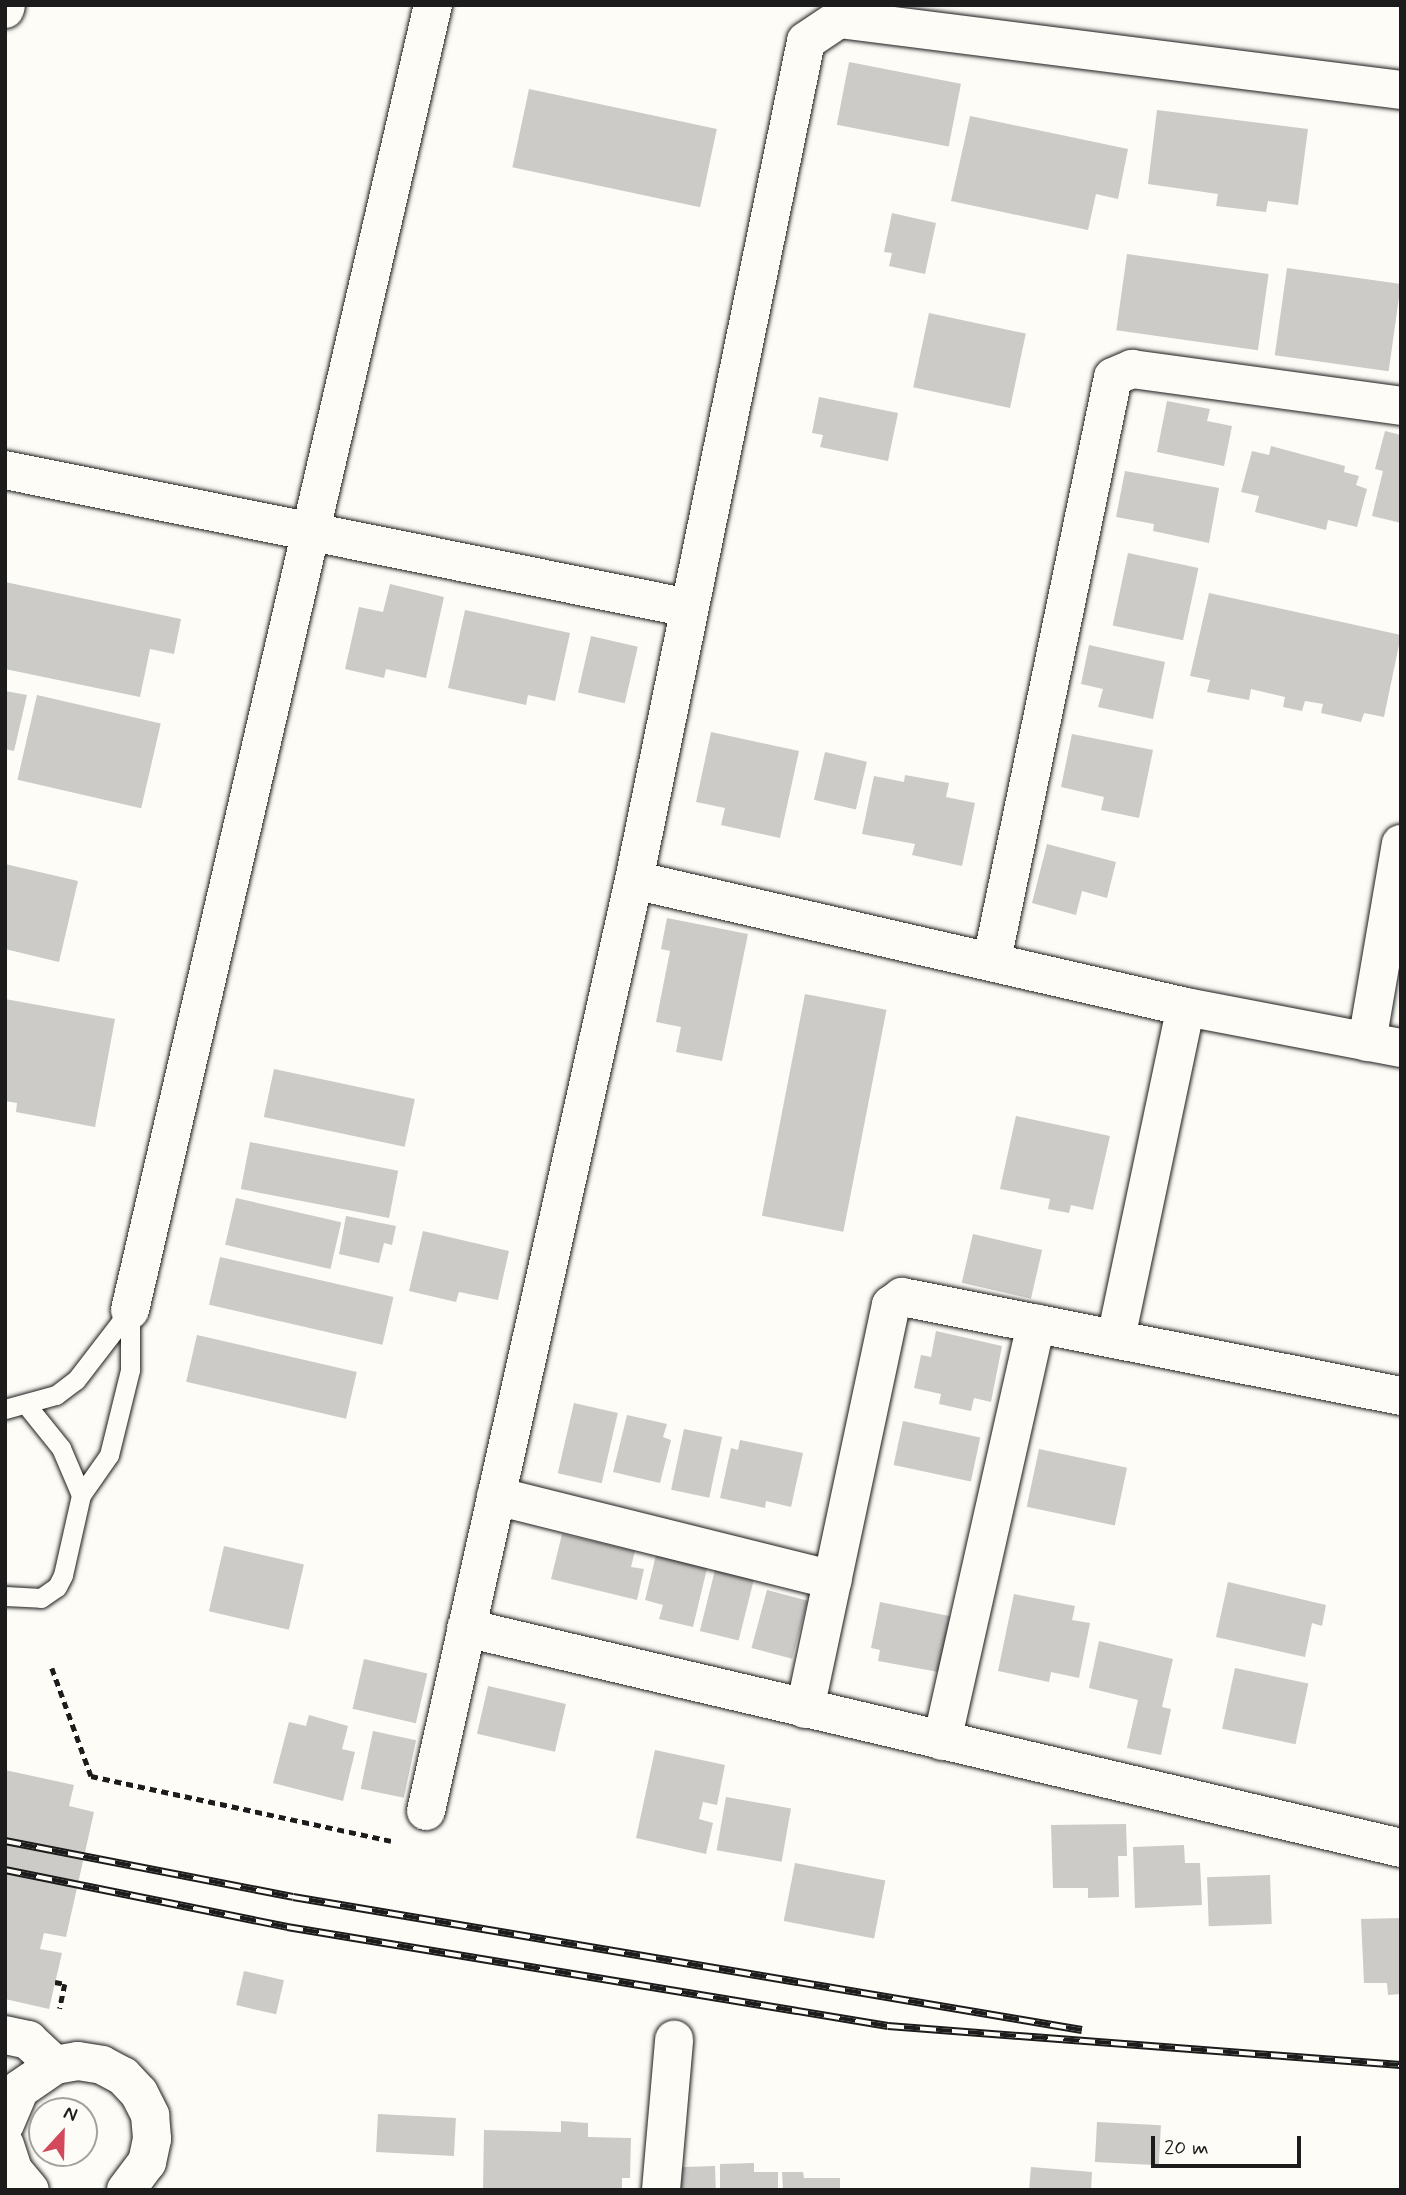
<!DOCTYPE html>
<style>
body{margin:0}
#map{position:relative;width:1406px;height:2195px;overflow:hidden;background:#fdfcf7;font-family:Mynerve,sans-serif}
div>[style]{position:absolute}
.building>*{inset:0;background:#cccbc8;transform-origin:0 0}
.path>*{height:4.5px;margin-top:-2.25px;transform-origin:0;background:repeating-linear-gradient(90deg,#1c1c1c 0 7px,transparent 0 12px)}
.roads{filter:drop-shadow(0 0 2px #1c1c1c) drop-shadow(0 0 2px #1c1c1c)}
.service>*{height:19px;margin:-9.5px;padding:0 9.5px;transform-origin:9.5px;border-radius:9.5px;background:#fdfcf7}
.minor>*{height:38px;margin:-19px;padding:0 19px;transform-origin:19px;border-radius:19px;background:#fdfcf7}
.tertiary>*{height:38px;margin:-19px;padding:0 19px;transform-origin:19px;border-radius:19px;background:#fdfcf7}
.rail>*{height:8px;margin-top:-4px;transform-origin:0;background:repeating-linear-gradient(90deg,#fdfcf7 0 16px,#1c1c1c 0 32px);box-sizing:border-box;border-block:2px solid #1c1c1c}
span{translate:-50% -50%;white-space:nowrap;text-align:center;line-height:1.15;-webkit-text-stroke:5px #fdfcf7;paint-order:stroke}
.frame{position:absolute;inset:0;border:7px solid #1c1c1c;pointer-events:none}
.north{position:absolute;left:28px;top:2097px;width:70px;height:70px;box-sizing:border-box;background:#fdfcf7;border:2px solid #a3a29f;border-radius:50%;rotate:22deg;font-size:19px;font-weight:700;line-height:28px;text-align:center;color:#1c1c1c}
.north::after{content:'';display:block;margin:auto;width:24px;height:32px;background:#d1495b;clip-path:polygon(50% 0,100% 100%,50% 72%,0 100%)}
.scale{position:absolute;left:1151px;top:2136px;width:150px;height:32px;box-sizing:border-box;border:4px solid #1c1c1c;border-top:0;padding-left:9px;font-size:21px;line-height:24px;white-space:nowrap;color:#1c1c1c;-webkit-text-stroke:5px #fdfcf7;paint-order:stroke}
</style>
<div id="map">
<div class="building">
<div style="left:849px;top:62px;width:114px;height:64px;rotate:11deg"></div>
<div style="left:529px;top:89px;width:192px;height:80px;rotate:12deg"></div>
<div style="clip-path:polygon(1157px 110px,1308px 129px,1298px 205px,1268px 201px,1266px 212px,1216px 206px,1218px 194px,1148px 184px)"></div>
<div style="clip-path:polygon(970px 116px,1128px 149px,1118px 199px,1096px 194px,1088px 230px,951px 201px)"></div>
<div style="clip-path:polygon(892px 213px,936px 223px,925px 274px,889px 266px,892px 253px,884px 252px)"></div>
<div style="left:1127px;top:254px;width:143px;height:77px;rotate:8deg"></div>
<div style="left:1287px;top:268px;width:115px;height:88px;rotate:8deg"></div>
<div style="left:929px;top:313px;width:99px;height:76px;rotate:12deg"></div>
<div style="clip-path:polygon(819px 397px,898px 413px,888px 461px,820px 447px,823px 435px,812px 433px)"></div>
<div style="clip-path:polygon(1167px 401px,1210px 409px,1207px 421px,1232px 426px,1224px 466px,1157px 452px)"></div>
<div style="clip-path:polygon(1385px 431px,1401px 435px,1401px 523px,1372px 516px,1383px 471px,1375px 469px)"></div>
<div style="clip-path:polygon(1271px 446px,1345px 466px,1344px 472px,1359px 476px,1356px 485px,1367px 489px,1357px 527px,1328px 520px,1326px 530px,1255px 512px,1259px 496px,1241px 492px,1252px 451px,1269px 455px)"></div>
<div style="clip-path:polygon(1125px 471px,1219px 488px,1209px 543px,1153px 531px,1154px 524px,1116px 517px)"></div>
<div style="left:1128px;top:553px;width:72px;height:74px;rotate:12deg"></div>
<div style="clip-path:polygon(5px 582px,181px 619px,174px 654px,150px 649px,140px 697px,5px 669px)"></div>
<div style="clip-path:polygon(390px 584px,444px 597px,426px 678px,386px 669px,384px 678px,345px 669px,359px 607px,383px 612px)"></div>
<div style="clip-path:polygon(1209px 593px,1401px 635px,1384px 717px,1364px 713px,1361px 722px,1321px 713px,1323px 704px,1305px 701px,1302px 711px,1283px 707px,1285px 697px,1251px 689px,1249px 700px,1207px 692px,1210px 680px,1190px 676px)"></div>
<div style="clip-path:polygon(465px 610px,570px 633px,555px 701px,528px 695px,526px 705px,448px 688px)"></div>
<div style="left:591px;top:636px;width:48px;height:58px;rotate:13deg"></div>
<div style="clip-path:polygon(1089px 645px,1165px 662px,1153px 719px,1098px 707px,1103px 689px,1081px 684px)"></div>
<div style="clip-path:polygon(5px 691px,27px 695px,14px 751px,5px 749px)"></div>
<div style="left:37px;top:695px;width:127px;height:87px;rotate:13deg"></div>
<div style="clip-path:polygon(711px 732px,799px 751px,780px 838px,721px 825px,725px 808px,696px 802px)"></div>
<div style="clip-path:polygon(1072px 734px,1153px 750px,1139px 818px,1101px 810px,1104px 797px,1061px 787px)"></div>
<div style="left:825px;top:752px;width:43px;height:49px;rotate:13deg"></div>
<div style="clip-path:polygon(905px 775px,949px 783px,946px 797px,975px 803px,962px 866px,912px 855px,915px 844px,862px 834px,874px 776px,904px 782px)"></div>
<div style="clip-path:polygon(1047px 844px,1116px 862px,1107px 898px,1082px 891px,1076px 915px,1032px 903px)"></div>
<div style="clip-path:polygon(5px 864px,78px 881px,59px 962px,5px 949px)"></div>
<div style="clip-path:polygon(667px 918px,748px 934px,722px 1061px,676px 1052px,681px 1027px,656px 1022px,670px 951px,661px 949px)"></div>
<div style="left:805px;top:994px;width:83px;height:226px;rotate:11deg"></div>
<div style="clip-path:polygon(5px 999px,115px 1019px,95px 1127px,16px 1112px,17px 1103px,5px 1101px)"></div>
<div style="left:274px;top:1069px;width:144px;height:49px;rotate:12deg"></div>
<div style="clip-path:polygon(1016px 1116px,1110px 1136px,1093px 1210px,1071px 1205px,1069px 1213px,1048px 1209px,1050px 1199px,1000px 1189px)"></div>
<div style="left:250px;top:1142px;width:151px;height:48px;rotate:11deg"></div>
<div style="left:236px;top:1198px;width:108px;height:48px;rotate:13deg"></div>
<div style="clip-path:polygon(346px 1216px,396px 1226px,392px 1245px,384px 1243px,379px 1263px,339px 1254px)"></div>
<div style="clip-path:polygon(423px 1231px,509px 1251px,498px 1300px,459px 1292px,456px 1302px,409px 1291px)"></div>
<div style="left:973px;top:1234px;width:71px;height:50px;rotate:13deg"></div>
<div style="left:220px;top:1257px;width:178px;height:49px;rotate:13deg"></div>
<div style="clip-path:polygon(936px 1331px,1002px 1346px,991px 1402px,974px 1398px,971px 1411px,939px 1404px,941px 1394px,914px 1388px,921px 1355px,931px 1357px)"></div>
<div style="left:197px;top:1335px;width:164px;height:48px;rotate:13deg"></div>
<div style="left:574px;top:1403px;width:45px;height:72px;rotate:13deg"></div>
<div style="clip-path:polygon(627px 1415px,667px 1424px,663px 1437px,671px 1440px,660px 1483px,613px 1472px)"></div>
<div style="left:903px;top:1421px;width:79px;height:45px;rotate:12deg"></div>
<div style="left:684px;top:1429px;width:39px;height:62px;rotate:12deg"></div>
<div style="clip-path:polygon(740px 1440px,803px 1453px,791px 1507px,766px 1501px,765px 1508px,720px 1498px,731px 1448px,738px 1450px)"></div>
<div style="left:1039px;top:1449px;width:90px;height:59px;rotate:12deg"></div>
<div style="clip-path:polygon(562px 1534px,635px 1551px,631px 1567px,644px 1569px,637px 1600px,551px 1579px)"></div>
<div style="left:224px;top:1546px;width:82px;height:67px;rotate:13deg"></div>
<div style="clip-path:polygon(658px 1547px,709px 1560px,693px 1627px,659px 1619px,663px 1605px,645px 1600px)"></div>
<div style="left:717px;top:1562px;width:40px;height:71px;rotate:14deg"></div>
<div style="clip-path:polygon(1228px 1582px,1326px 1605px,1322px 1626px,1312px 1623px,1305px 1657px,1216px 1637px)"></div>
<div style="left:767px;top:1590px;width:42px;height:60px;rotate:15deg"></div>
<div style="clip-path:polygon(1014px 1594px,1075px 1606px,1072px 1620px,1090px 1623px,1079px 1678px,1051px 1672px,1049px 1682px,998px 1671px)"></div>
<div style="clip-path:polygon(880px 1602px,954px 1617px,944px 1673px,878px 1661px,880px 1650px,871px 1648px)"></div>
<div style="clip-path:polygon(1099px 1641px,1173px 1659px,1162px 1707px,1171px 1709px,1161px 1755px,1127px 1748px,1138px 1700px,1089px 1688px)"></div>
<div style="left:364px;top:1659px;width:65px;height:51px;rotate:13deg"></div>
<div style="left:1235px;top:1668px;width:75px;height:62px;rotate:12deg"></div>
<div style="left:488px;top:1686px;width:80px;height:49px;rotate:13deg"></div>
<div style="clip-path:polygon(309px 1715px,348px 1726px,342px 1749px,355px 1752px,343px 1801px,273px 1783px,289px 1722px,306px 1726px)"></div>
<div style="left:373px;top:1731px;width:44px;height:59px;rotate:12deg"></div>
<div style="clip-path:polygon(655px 1750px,725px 1765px,717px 1805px,703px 1802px,699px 1819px,713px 1823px,706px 1854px,636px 1838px)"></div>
<div style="clip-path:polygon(5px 1770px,74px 1785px,69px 1806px,94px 1812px,66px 1937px,44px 1933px,40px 1949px,62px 1953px,49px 2009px,5px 1999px)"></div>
<div style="left:726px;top:1797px;width:66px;height:54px;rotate:10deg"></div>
<div style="clip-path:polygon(1126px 1824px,1127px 1856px,1118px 1856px,1119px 1897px,1088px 1898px,1088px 1888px,1053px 1888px,1051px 1825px)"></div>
<div style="clip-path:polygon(1184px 1845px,1185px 1863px,1200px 1863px,1202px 1905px,1135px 1908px,1133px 1847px)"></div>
<div style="left:795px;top:1863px;width:92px;height:59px;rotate:11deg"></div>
<div style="left:1270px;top:1875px;width:49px;height:63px;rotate:88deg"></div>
<div style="clip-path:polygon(1401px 1918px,1401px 1994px,1388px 1995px,1387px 1983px,1364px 1983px,1361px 1919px)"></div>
<div style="left:244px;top:1971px;width:41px;height:35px;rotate:13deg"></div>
<div style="left:378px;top:2114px;width:78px;height:38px;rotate:3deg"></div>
<div style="clip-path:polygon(561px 2121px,588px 2123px,588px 2137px,631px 2138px,630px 2178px,622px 2178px,622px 2190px,483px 2190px,484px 2130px,561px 2132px)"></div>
<div style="left:1097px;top:2122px;width:64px;height:40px;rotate:3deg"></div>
<div style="clip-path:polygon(754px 2163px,754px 2172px,778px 2172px,778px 2190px,720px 2190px,720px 2164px)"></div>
<div style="left:715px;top:2166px;width:24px;height:39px;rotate:88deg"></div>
<div style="clip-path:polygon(1031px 2167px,1092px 2172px,1091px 2190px,1029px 2190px)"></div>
<div style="clip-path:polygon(782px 2172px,803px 2172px,804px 2178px,840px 2178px,840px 2190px,783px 2190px)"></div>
</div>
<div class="path">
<div style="left:52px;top:1668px;width:115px;rotate:70.1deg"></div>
<div style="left:91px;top:1776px;width:307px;rotate:12.2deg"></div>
<div style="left:55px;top:1982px;width:10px;rotate:11deg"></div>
<div style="left:65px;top:1984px;width:25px;rotate:102deg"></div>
</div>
<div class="roads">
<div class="service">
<div style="left:28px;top:1407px;width:53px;rotate:51.2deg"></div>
<div style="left:61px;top:1448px;width:51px;rotate:66.9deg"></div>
<div style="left:5px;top:1409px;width:53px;rotate:-15.4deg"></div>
<div style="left:56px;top:1395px;width:25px;rotate:-37deg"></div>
<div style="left:76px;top:1380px;width:88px;rotate:-52.4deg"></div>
<div style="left:5px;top:1596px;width:36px;rotate:3deg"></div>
<div style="left:41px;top:1598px;width:19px;rotate:-35deg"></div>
<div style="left:57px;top:1587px;width:13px;rotate:-63deg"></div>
<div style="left:63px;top:1575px;width:82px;rotate:-77.3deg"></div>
<div style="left:81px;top:1495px;width:49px;rotate:-55deg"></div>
<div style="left:109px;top:1455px;width:88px;rotate:-76.1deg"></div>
<div style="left:130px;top:1370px;width:60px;rotate:-90deg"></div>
</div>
<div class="minor">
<div style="left:5px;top:9px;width:4px;rotate:-76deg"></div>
<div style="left:5px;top:470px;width:698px;rotate:11.41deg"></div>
<div style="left:634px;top:880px;width:566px;rotate:12.96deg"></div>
<div style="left:1186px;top:1007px;width:219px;rotate:10.8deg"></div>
<div style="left:992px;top:960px;width:595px;rotate:-78.27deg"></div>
<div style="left:1113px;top:377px;width:21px;rotate:-23deg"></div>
<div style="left:1132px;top:369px;width:272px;rotate:7.8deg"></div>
<div style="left:1367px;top:1042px;width:201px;rotate:-80.3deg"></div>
<div style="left:1116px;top:1338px;width:338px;rotate:-78.1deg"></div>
<div style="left:496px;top:1496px;width:347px;rotate:14deg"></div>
<div style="left:466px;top:1628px;width:961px;rotate:13.24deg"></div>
<div style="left:805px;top:1709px;width:413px;rotate:-78deg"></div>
<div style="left:891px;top:1305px;width:14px;rotate:-36deg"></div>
<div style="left:902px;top:1297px;width:509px;rotate:11.22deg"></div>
<div style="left:942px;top:1741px;width:428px;rotate:-77.3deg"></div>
<div style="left:426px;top:1811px;width:954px;rotate:-77.41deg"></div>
<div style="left:634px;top:880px;width:856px;rotate:-78.41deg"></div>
<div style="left:806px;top:41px;width:40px;rotate:-34deg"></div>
<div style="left:839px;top:19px;width:566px;rotate:7.2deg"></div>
<div style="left:5px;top:2035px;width:24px;rotate:12deg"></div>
<div style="left:28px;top:2040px;width:37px;rotate:43deg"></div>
<div style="left:5px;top:2124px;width:38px;rotate:-67deg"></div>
<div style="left:20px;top:2089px;width:42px;rotate:-34.4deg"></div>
<div style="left:55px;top:2065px;width:23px;rotate:-10deg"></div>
<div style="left:78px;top:2061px;width:24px;rotate:9deg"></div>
<div style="left:102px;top:2065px;width:24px;rotate:28deg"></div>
<div style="left:123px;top:2076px;width:23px;rotate:47deg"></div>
<div style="left:139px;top:2093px;width:25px;rotate:63deg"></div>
<div style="left:150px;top:2115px;width:24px;rotate:85deg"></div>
<div style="left:152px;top:2139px;width:24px;rotate:102deg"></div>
<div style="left:147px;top:2162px;width:35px;rotate:127deg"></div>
<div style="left:5px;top:2145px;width:26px;rotate:72deg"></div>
<div style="left:13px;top:2170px;width:26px;rotate:50deg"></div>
<div style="left:661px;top:2190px;width:151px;rotate:-85deg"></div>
</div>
<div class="tertiary">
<div style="left:130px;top:1310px;width:1340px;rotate:-76.93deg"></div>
</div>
</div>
<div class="rail">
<div style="left:5px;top:1841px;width:293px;rotate:11deg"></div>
<div style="left:293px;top:1897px;width:800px;rotate:9.57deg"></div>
<div style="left:5px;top:1870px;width:288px;rotate:11.4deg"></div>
<div style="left:287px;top:1927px;width:609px;rotate:9.35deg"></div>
<div style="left:888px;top:2026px;width:514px;rotate:4.35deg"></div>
</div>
<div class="frame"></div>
<div class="north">N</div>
<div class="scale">20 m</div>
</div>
